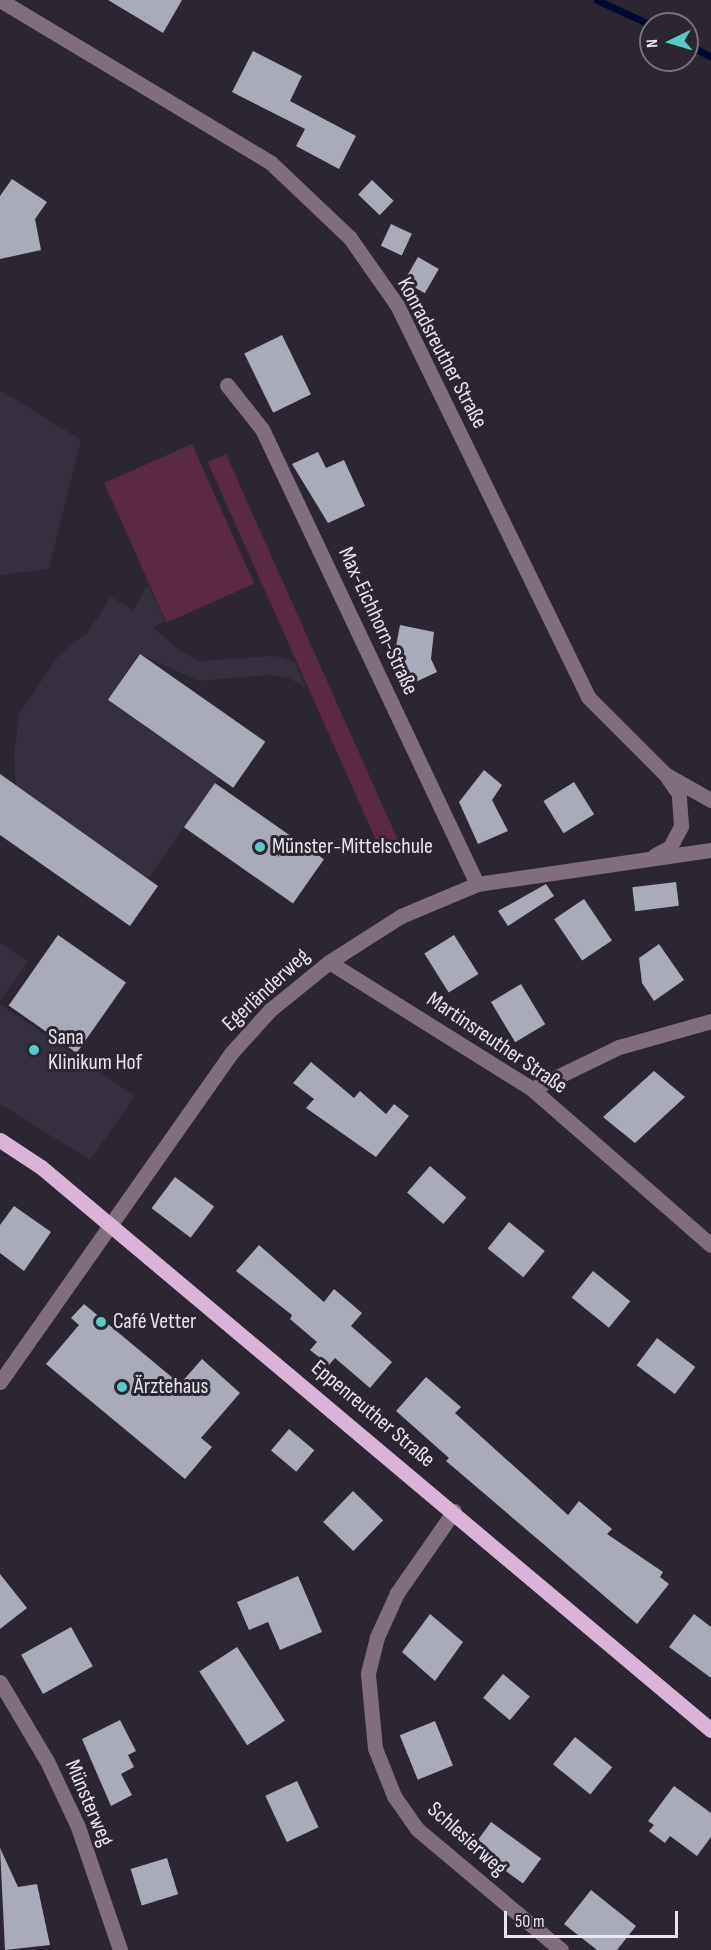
<!DOCTYPE html>
<meta charset="utf-8">
<style>
body{margin:0}
#map{position:relative;width:711px;height:1950px;overflow:hidden;background:#2b2631;font-family:"Sofia Sans Condensed",sans-serif}
div>[style]{position:absolute}
.built>*{inset:0;background:#362f40}
.green>*{inset:0;background:#5a2a42;transform-origin:0 0}
.stream>*{height:7px;margin:-3.5px;padding:0 3.5px;transform-origin:3.5px;border-radius:3.5px;background:#00092e}
.building>*{inset:0;background:#a9abba;transform-origin:0 0}
.minor>*{height:15px;margin:-7.5px;padding:0 7.5px;transform-origin:7.5px;border-radius:7.5px;background:#806e7f}
.major>*{height:15px;margin:-7.5px;padding:0 7.5px;transform-origin:7.5px;border-radius:7.5px;background:#d9b3d8}
.dots>*{width:16px;height:16px;translate:-50% -50%;box-sizing:border-box;border:3px solid #2b2631;border-radius:50%}
span{translate:-50% -50%;white-space:nowrap;text-align:center;line-height:1.15;-webkit-text-stroke:6px #2b2631;paint-order:stroke}
.street-label{font-size:22px;color:#e8e5ed}
.poi-label{font-size:22px;color:#e8e5ed}
.left{translate:0 -50%;text-align:left}
.north{position:absolute;left:639px;top:12px;width:60px;height:60px;box-sizing:border-box;background:#2b2631;border:2px solid #77727c;border-radius:50%;rotate:265deg;font-size:16px;font-weight:700;line-height:24px;text-align:center;color:#e8e5ed}
.north::after{content:'';display:block;margin:auto;width:21px;height:27px;background:#55cdc6;clip-path:polygon(50% 0,100% 100%,50% 72%,0 100%)}
.scale{position:absolute;left:504px;top:1911px;width:174px;height:27px;box-sizing:border-box;border:3px solid #e8e5ed;border-top:0;padding-left:8px;font-size:18px;line-height:21px;white-space:nowrap;color:#e8e5ed;-webkit-text-stroke:4px #2b2631;paint-order:stroke}
</style>
<div id="map">
<div class="built">
<div style="clip-path:polygon(0 390px,81px 440px,49px 569px,0 575px)"></div>
<div style="clip-path:polygon(148px 584px,165px 622px,153px 627px,179px 650px,198px 661px,275px 656px,295px 662px,306px 688px,287px 677px,269px 675px,199px 681px,139px 654px,107px 700px,219px 778px,148px 879px,16px 786px,14px 755px,19px 714px,59px 655px,88px 632px,111px 597px,133px 610px)"></div>
<div style="clip-path:polygon(0 942px,28px 962px,0 1001px)"></div>
<div style="clip-path:polygon(0 1004px,135px 1096px,90px 1160px,0 1104px)"></div>
</div>
<div class="green">
<div style="left:192px;top:444px;width:153px;height:96px;rotate:66deg"></div>
<div style="left:226px;top:454px;width:424px;height:20px;rotate:66deg"></div>
</div>
<div class="stream">
<div style="left:597px;top:0;width:60px;rotate:24.8deg"></div>
<div style="left:687px;top:44px;width:27px;rotate:28deg"></div>
</div>
<div class="building">
<div style="clip-path:polygon(108px 0,182px 0,163px 33px)"></div>
<div style="clip-path:polygon(253px 51px,302px 76px,290px 101px,356px 136px,339px 169px,296px 146px,305px 129px,232px 92px)"></div>
<div style="clip-path:polygon(12px 179px,47px 202px,35px 219px,41px 250px,0 259px,0 196px)"></div>
<div style="left:372px;top:180px;width:30px;height:20px;rotate:44deg"></div>
<div style="left:391px;top:224px;width:23px;height:24px;rotate:25deg"></div>
<div style="left:418px;top:257px;width:24px;height:28px;rotate:30deg"></div>
<div style="left:282px;top:335px;width:66px;height:42px;rotate:64deg"></div>
<div style="clip-path:polygon(318px 452px,326px 468px,344px 460px,365px 506px,328px 523px,292px 464px)"></div>
<div style="clip-path:polygon(400px 625px,434px 632px,431px 659px,437px 672px,405px 687px,393px 662px)"></div>
<div style="left:140px;top:654px;width:153px;height:56px;rotate:35deg"></div>
<div style="clip-path:polygon(484px 770px,502px 785px,492px 800px,508px 831px,478px 844px,459px 802px)"></div>
<div style="clip-path:polygon(0 774px,158px 886px,130px 926px,0 835px)"></div>
<div style="left:574px;top:782px;width:38px;height:36px;rotate:58deg"></div>
<div style="left:215px;top:783px;width:133px;height:54px;rotate:35deg"></div>
<div style="left:676px;top:882px;width:24px;height:44px;rotate:83deg"></div>
<div style="clip-path:polygon(546px 884px,554px 896px,508px 926px,498px 911px)"></div>
<div style="left:584px;top:899px;width:50px;height:36px;rotate:56deg"></div>
<div style="left:58px;top:935px;width:83px;height:86px;rotate:35deg"></div>
<div style="left:454px;top:935px;width:46px;height:35px;rotate:58deg"></div>
<div style="clip-path:polygon(659px 944px,684px 980px,654px 1001px,642px 983px,639px 958px)"></div>
<div style="left:521px;top:984px;width:47px;height:35px;rotate:59deg"></div>
<div style="clip-path:polygon(311px 1062px,354px 1098px,360px 1091px,386px 1114px,394px 1104px,409px 1116px,376px 1157px,306px 1108px,314px 1099px,293px 1083px)"></div>
<div style="clip-path:polygon(654px 1071px,685px 1097px,635px 1143px,603px 1117px)"></div>
<div style="left:430px;top:1166px;width:48px;height:35px;rotate:41deg"></div>
<div style="left:175px;top:1177px;width:49px;height:39px;rotate:37deg"></div>
<div style="clip-path:polygon(14px 1206px,51px 1232px,24px 1271px,0 1253px,0 1225px)"></div>
<div style="left:509px;top:1222px;width:46px;height:34px;rotate:39deg"></div>
<div style="clip-path:polygon(259px 1245px,324px 1302px,334px 1289px,362px 1313px,351px 1326px,392px 1362px,370px 1388px,335px 1358px,329px 1365px,310px 1350px,317px 1342px,290px 1319px,292px 1315px,236px 1271px)"></div>
<div style="left:593px;top:1271px;width:48px;height:34px;rotate:39deg"></div>
<div style="clip-path:polygon(84px 1304px,180px 1384px,202px 1359px,240px 1393px,201px 1438px,212px 1447px,185px 1479px,46px 1364px,79px 1325px,71px 1318px)"></div>
<div style="left:657px;top:1338px;width:48px;height:34px;rotate:37deg"></div>
<div style="clip-path:polygon(426px 1377px,461px 1407px,455px 1413px,568px 1515px,579px 1501px,612px 1529px,607px 1534px,663px 1572px,660px 1577px,669px 1584px,637px 1624px,446px 1461px,449px 1458px,396px 1411px)"></div>
<div style="left:289px;top:1429px;width:33px;height:28px;rotate:40deg"></div>
<div style="left:353px;top:1491px;width:42px;height:43px;rotate:44deg"></div>
<div style="clip-path:polygon(0 1574px,27px 1608px,0 1629px)"></div>
<div style="clip-path:polygon(298px 1576px,322px 1632px,280px 1650px,268px 1622px,249px 1630px,237px 1602px)"></div>
<div style="clip-path:polygon(430px 1614px,463px 1642px,435px 1681px,402px 1652px)"></div>
<div style="clip-path:polygon(694px 1614px,711px 1627px,711px 1678px,669px 1647px)"></div>
<div style="left:71px;top:1627px;width:45px;height:57px;rotate:61deg"></div>
<div style="left:237px;top:1647px;width:88px;height:45px;rotate:57deg"></div>
<div style="left:503px;top:1674px;width:35px;height:31px;rotate:40deg"></div>
<div style="clip-path:polygon(120px 1720px,136px 1751px,128px 1755px,134px 1767px,121px 1774px,132px 1795px,111px 1806px,82px 1739px)"></div>
<div style="left:435px;top:1721px;width:48px;height:38px;rotate:68deg"></div>
<div style="left:575px;top:1737px;width:48px;height:35px;rotate:39deg"></div>
<div style="left:297px;top:1781px;width:51px;height:35px;rotate:65deg"></div>
<div style="clip-path:polygon(674px 1786px,711px 1813px,711px 1837px,697px 1856px,670px 1836px,665px 1843px,649px 1831px,654px 1825px,648px 1821px)"></div>
<div style="left:491px;top:1822px;width:62px;height:31px;rotate:36deg"></div>
<div style="clip-path:polygon(0 1848px,18px 1887px,37px 1884px,50px 1945px,5px 1950px)"></div>
<div style="left:167px;top:1858px;width:38px;height:38px;rotate:73deg"></div>
<div style="clip-path:polygon(591px 1890px,636px 1926px,617px 1950px,597px 1950px,564px 1924px)"></div>
</div>
<div class="minor">
<div style="left:0;top:0;width:316px;rotate:31deg"></div>
<div style="left:271px;top:163px;width:109px;rotate:43.5deg"></div>
<div style="left:350px;top:238px;width:82px;rotate:55deg"></div>
<div style="left:397px;top:305px;width:436px;rotate:64deg"></div>
<div style="left:588px;top:697px;width:109px;rotate:45deg"></div>
<div style="left:665px;top:774px;width:53px;rotate:29.5deg"></div>
<div style="left:227px;top:385px;width:56px;rotate:51.5deg"></div>
<div style="left:262px;top:429px;width:503px;rotate:64.71deg"></div>
<div style="left:655px;top:855px;width:17px;rotate:-28deg"></div>
<div style="left:670px;top:847px;width:24px;rotate:-62deg"></div>
<div style="left:681px;top:826px;width:32px;rotate:-94deg"></div>
<div style="left:679px;top:794px;width:19px;rotate:-125deg"></div>
<div style="left:329px;top:962px;width:239px;rotate:32deg"></div>
<div style="left:532px;top:1089px;width:237px;rotate:41.1deg"></div>
<div style="left:532px;top:1089px;width:97px;rotate:-25.8deg"></div>
<div style="left:619px;top:1047px;width:96px;rotate:-15.8deg"></div>
<div style="left:0;top:1382px;width:403px;rotate:-54.9deg"></div>
<div style="left:232px;top:1052px;width:57px;rotate:-47.9deg"></div>
<div style="left:270px;top:1010px;width:76px;rotate:-39.1deg"></div>
<div style="left:329px;top:962px;width:85px;rotate:-32.6deg"></div>
<div style="left:401px;top:916px;width:82px;rotate:-22.8deg"></div>
<div style="left:477px;top:884px;width:236px;rotate:-8.3deg"></div>
<div style="left:454px;top:1511px;width:100px;rotate:124.8deg"></div>
<div style="left:397px;top:1593px;width:48px;rotate:114.4deg"></div>
<div style="left:377px;top:1637px;width:38px;rotate:104deg"></div>
<div style="left:368px;top:1674px;width:74px;rotate:84.6deg"></div>
<div style="left:375px;top:1748px;width:52px;rotate:68.4deg"></div>
<div style="left:394px;top:1796px;width:40px;rotate:55.1deg"></div>
<div style="left:417px;top:1829px;width:188px;rotate:40deg"></div>
<div style="left:0;top:1682px;width:92px;rotate:59.3deg"></div>
<div style="left:47px;top:1761px;width:73px;rotate:64.8deg"></div>
<div style="left:78px;top:1827px;width:130px;rotate:71.1deg"></div>
</div>
<div class="major">
<div style="left:0;top:1140px;width:49px;rotate:33.4deg"></div>
<div style="left:41px;top:1167px;width:875px;rotate:40.04deg"></div>
</div>
<div class="dots">
<div style="left:260px;top:847px;background:#55cdc6"></div>
<div style="left:34px;top:1050px;background:#55cdc6"></div>
<div style="left:101px;top:1322px;background:#55cdc6"></div>
<div style="left:122px;top:1387px;background:#55cdc6"></div>
</div>
<div class="street-label">
<span style="left:442px;top:353px;rotate:62deg">Konradsreuther Straße</span>
<span style="left:378px;top:621px;rotate:65deg">Max-Eichhorn-Straße</span>
<span style="left:266px;top:990px;rotate:-43deg">Egerländerweg</span>
<span style="left:497px;top:1043px;rotate:34deg">Martinsreuther Straße</span>
<span style="left:373px;top:1414px;rotate:40deg">Eppenreuther Straße</span>
<span style="left:89px;top:1803px;rotate:67deg">Münsterweg</span>
<span style="left:467px;top:1839px;rotate:42deg">Schlesierweg</span>
</div>
<div class="poi-label">
<span class="left" style="left:272px;top:847px">Münster-Mittelschule</span>
<span class="left" style="left:48px;top:1050px">Sana<br>Klinikum Hof</span>
<span class="left" style="left:113px;top:1322px">Café Vetter</span>
<span class="left" style="left:134px;top:1387px">Ärztehaus</span>
</div>
<div class="north">N</div>
<div class="scale">50 m</div>
</div>
